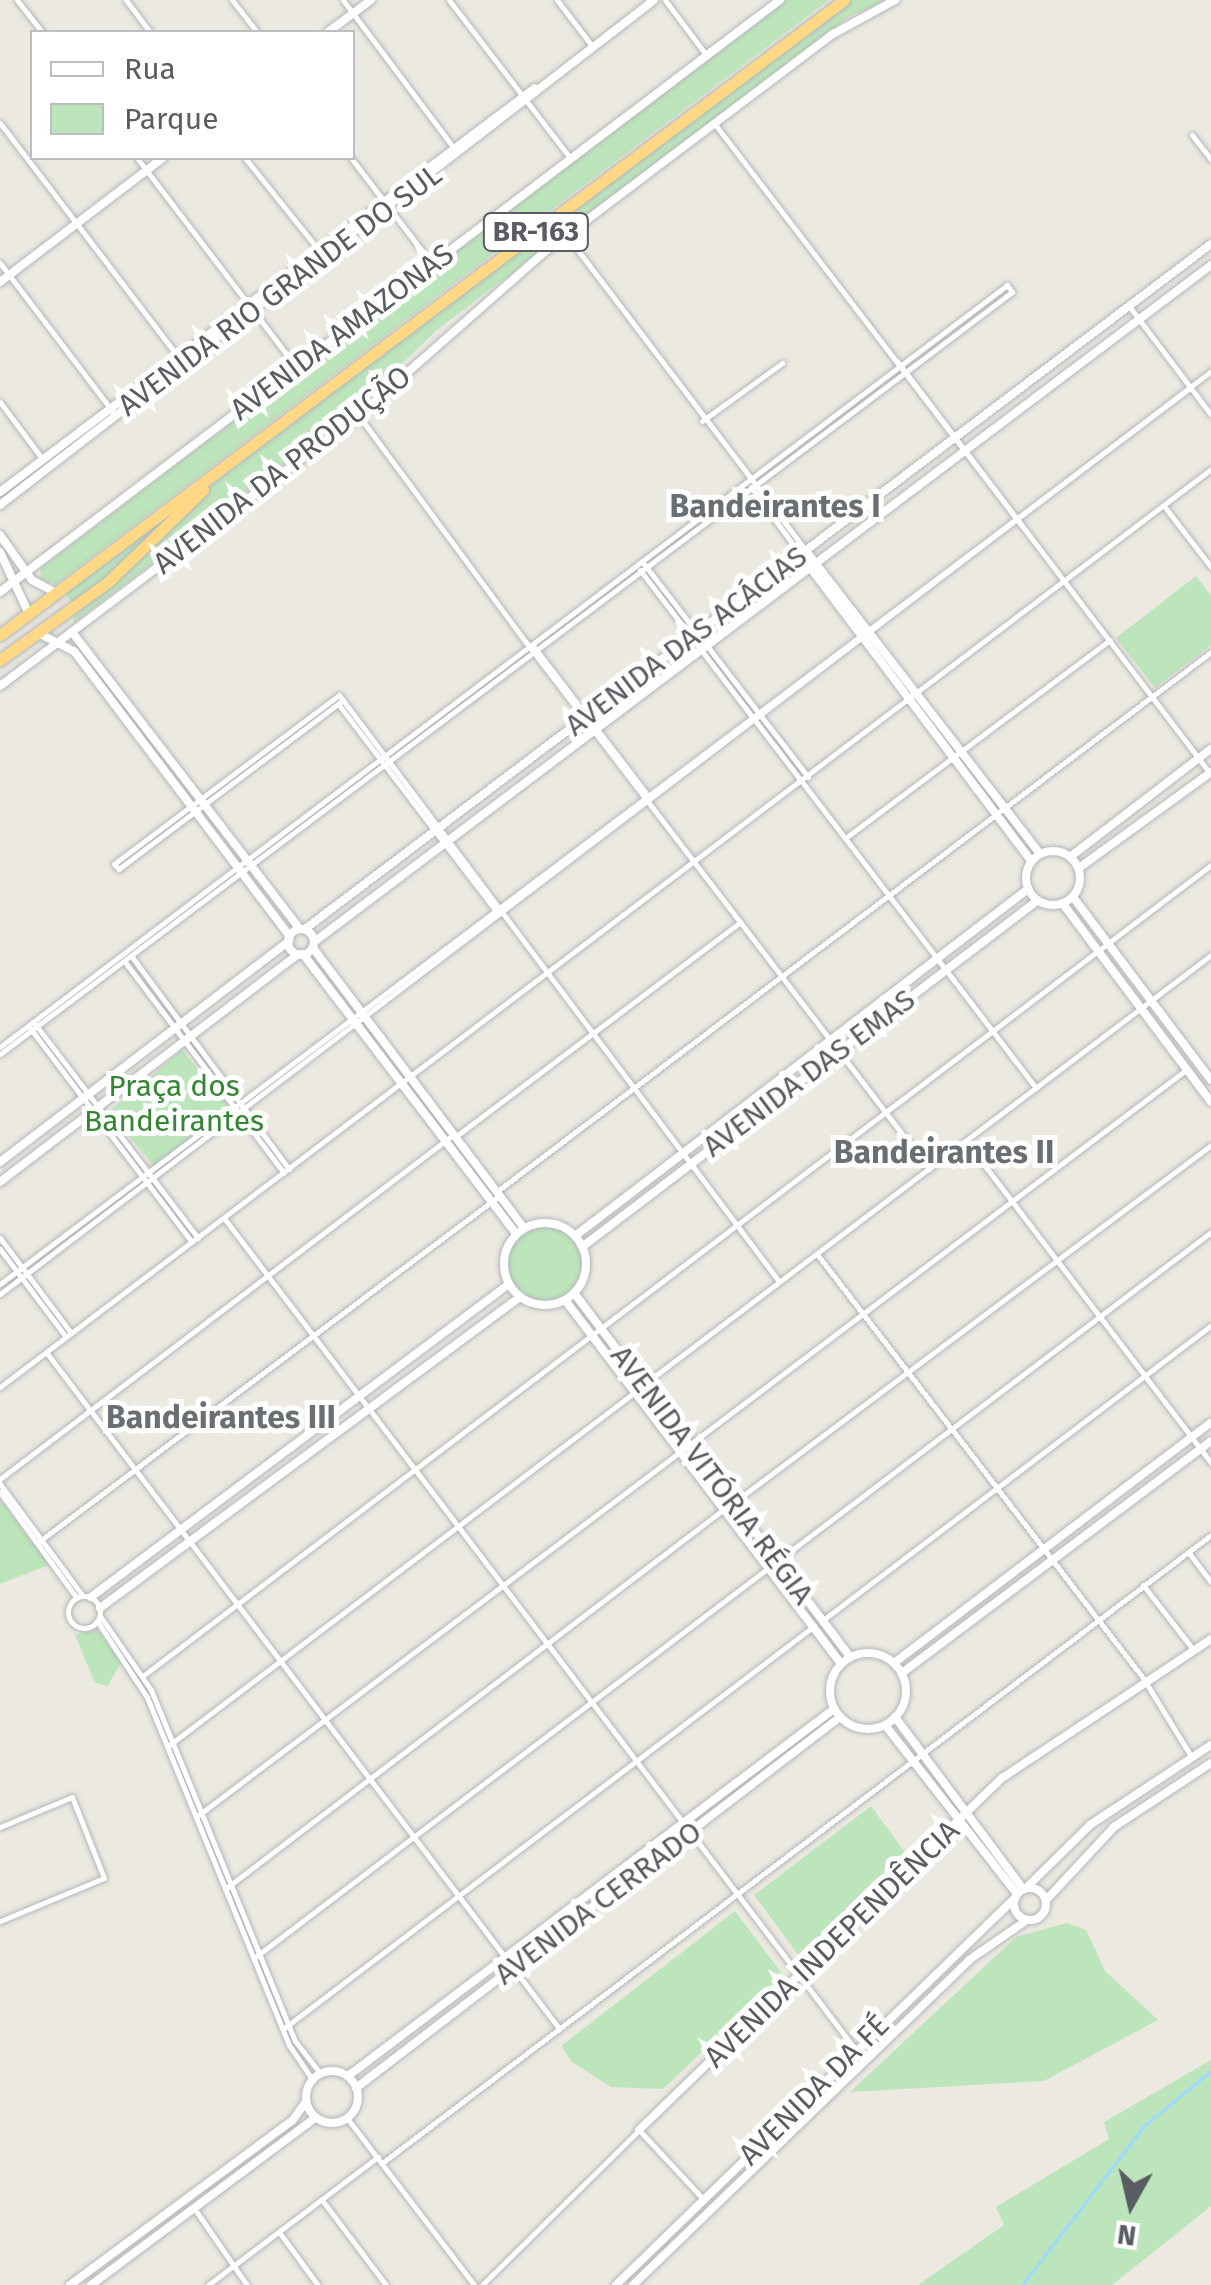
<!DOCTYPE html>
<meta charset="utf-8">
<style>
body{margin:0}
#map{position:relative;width:1211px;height:2285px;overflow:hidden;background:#ece9e0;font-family:"Fira Sans",sans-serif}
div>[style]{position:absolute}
.green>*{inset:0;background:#bde5bb;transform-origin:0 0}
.round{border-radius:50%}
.stream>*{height:2.5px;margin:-1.25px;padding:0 1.25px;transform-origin:1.25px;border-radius:1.25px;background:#9ddaff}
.roads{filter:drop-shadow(0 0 2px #b3b7bb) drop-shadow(0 0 2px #b3b7bb)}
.street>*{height:5px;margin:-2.5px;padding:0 2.5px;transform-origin:2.5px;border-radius:2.5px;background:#fff}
.street>.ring{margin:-2.5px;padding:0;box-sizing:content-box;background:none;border:5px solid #fff;border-radius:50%}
.secondary>*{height:8px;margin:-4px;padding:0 4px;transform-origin:4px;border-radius:4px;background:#fff}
.secondary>.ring{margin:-4px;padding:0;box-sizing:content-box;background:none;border:8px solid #fff;border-radius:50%}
.highway>*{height:11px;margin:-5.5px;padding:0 5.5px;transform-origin:5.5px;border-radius:5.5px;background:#fed885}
span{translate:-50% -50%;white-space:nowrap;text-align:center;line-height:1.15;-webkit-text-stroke:10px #fff;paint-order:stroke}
.shield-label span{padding:2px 8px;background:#fff;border:2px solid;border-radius:8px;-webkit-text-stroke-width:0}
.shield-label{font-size:28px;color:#595d61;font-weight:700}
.street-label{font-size:30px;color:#595d61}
.park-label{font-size:30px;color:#348534}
.neighbourhood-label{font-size:32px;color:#6a6f73;font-weight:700}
.legend{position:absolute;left:30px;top:30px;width:325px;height:130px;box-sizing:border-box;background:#fff;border:2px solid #bdbec0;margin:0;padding:12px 18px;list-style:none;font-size:30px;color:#595d61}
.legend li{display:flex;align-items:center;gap:20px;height:50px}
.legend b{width:50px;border:2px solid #bdbec0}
.north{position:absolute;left:1081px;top:2155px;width:100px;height:100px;-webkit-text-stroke:8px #fff;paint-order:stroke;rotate:188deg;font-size:28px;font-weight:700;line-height:40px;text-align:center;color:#595d61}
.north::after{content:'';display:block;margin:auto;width:35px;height:45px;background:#595d61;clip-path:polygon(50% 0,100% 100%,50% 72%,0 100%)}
</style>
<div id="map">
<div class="green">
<div style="clip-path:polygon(787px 0,829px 0,56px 584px,40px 580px,41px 568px)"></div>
<div style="clip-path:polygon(848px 0,888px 0,850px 16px,437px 330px,352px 412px,74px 623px,74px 612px,219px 479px)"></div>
<div style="clip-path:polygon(189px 494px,165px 525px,74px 605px,64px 592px)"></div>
<div style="clip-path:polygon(1196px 576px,1211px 596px,1211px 645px,1155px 688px,1116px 638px)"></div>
<div style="left:182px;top:1050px;width:75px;height:96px;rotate:50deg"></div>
<div class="round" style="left:506px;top:1225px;width:76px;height:76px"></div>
<div style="clip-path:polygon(0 1499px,49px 1565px,0 1584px)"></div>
<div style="clip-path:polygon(97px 1629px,121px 1662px,108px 1686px,95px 1683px,75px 1635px)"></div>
<div style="clip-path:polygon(871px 1806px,907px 1855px,799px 1956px,754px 1895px)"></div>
<div style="clip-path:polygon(735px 1911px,783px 1975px,663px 2089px,611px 2087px,572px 2062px,561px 2046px)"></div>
<div style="clip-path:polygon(1067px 1923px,1086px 1930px,1105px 1971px,1158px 2020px,1044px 2081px,850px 2092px,1016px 1937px)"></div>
<div style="clip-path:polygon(1211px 2060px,1211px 2206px,1112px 2285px,918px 2285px,1004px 2225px,996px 2207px,1109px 2139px,1104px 2122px)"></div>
</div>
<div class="stream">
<div style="left:1022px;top:2285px;width:200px;rotate:-52.5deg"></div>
<div style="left:1144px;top:2126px;width:87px;rotate:-39.4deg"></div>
</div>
<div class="roads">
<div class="street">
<div style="left:17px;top:0;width:41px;rotate:52deg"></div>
<div style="left:126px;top:0;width:40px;rotate:53deg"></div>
<div style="left:232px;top:0;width:41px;rotate:52deg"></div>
<div style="left:343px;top:0;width:189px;rotate:53.2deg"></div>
<div style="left:449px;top:0;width:200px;rotate:52.5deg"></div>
<div style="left:557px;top:0;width:58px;rotate:52.7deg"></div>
<div style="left:665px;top:0;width:70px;rotate:53.1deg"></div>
<div style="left:0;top:123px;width:294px;rotate:52.7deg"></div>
<div style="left:714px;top:123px;width:507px;rotate:52.61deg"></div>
<div style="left:1192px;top:135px;width:31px;rotate:52deg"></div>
<div style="left:137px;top:158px;width:263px;rotate:52.7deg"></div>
<div style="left:245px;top:158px;width:122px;rotate:51.3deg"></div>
<div style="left:351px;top:158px;width:133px;rotate:52.6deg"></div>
<div style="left:567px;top:236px;width:395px;rotate:52.8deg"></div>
<div style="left:0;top:263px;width:192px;rotate:52.8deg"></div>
<div style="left:1129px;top:306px;width:136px;rotate:53deg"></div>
<div style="left:897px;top:361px;width:516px;rotate:52.8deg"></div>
<div style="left:0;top:402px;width:72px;rotate:53.4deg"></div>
<div style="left:359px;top:416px;width:280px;rotate:53.6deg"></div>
<div style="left:702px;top:421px;width:99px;rotate:-35.9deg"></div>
<div style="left:751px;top:487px;width:83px;rotate:53.8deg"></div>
<div style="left:1164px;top:506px;width:77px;rotate:52.4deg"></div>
<div style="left:644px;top:564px;width:269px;rotate:52.4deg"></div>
<div style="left:640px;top:570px;width:652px;rotate:52.6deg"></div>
<div style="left:525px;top:641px;width:665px;rotate:52.58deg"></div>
<div style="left:534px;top:647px;width:184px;rotate:52.5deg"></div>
<div style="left:343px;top:700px;width:281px;rotate:143deg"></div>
<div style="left:119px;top:869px;width:7px;rotate:-135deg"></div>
<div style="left:114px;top:864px;width:281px;rotate:-36.9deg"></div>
<div style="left:339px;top:695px;width:731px;rotate:53.11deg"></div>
<div style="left:339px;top:705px;width:259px;rotate:52.7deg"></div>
<div style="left:848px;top:836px;width:327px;rotate:-36.8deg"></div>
<div style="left:132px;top:957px;width:264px;rotate:53.5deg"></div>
<div style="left:125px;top:962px;width:264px;rotate:53deg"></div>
<div style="left:35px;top:1024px;width:269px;rotate:52.7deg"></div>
<div style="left:30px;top:1028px;width:268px;rotate:52.9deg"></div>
<div style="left:0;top:1047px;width:1263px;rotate:-37.11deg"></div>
<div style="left:1007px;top:285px;width:9px;rotate:54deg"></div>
<div style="left:1012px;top:292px;width:1267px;rotate:143.02deg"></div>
<div style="left:455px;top:1137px;width:357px;rotate:-37deg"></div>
<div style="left:966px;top:1141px;width:405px;rotate:52.7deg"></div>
<div style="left:496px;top:1192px;width:896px;rotate:-37.06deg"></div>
<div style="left:224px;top:1218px;width:1043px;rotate:52.79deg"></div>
<div style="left:0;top:1238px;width:119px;rotate:53.2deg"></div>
<div style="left:0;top:1249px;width:110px;rotate:53.1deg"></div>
<div style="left:817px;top:1254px;width:535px;rotate:52.44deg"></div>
<div style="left:1143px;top:1678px;width:92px;rotate:58.4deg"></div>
<div style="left:0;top:1284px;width:1490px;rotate:-36.98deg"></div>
<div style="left:0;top:1294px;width:1523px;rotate:-37.31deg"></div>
<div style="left:46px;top:1352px;width:847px;rotate:52.82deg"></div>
<div style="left:643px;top:1385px;width:712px;rotate:-37.13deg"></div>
<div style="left:0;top:1387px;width:1520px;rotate:-37.16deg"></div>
<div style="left:0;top:1479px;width:570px;rotate:-37.23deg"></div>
<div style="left:0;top:1484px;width:139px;rotate:53.5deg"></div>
<div style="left:0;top:1492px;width:130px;rotate:54.1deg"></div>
<div style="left:733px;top:1503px;width:597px;rotate:-36.83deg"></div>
<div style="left:37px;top:1543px;width:578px;rotate:-36.91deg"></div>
<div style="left:1189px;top:1553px;width:36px;rotate:53deg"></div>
<div style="left:1143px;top:1585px;width:80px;rotate:52.1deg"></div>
<div class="ring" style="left:68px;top:1596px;width:27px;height:27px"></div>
<div style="left:100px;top:1616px;width:90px;rotate:55.4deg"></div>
<div style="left:151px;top:1690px;width:379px;rotate:67.7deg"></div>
<div style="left:295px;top:2041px;width:41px;rotate:52deg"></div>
<div style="left:823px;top:1620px;width:487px;rotate:-37.2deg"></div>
<div style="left:97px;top:1621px;width:91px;rotate:56.7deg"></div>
<div style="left:147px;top:1697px;width:376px;rotate:67.8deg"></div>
<div style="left:289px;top:2045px;width:41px;rotate:55.9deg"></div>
<div style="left:144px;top:1675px;width:1340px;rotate:-37.2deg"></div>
<div style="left:168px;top:1746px;width:586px;rotate:-37.16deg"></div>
<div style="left:196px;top:1817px;width:1240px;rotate:-37.04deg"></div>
<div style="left:0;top:1827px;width:78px;rotate:-22.6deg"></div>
<div style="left:72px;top:1797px;width:87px;rotate:68.4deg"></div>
<div style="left:104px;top:1878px;width:113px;rotate:157.5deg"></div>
<div style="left:225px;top:1889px;width:627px;rotate:-37.29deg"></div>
<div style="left:254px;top:1958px;width:1201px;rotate:-37.18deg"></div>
<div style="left:283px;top:2029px;width:667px;rotate:-37.2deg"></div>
<div style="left:347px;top:2118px;width:210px;rotate:52.7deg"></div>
<div style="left:382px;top:2163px;width:1040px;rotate:-37.15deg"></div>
<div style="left:322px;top:2200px;width:106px;rotate:53deg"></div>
<div style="left:194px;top:2208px;width:93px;rotate:55.5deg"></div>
<div style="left:279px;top:2232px;width:66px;rotate:53.7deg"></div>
<div style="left:208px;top:2285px;width:213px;rotate:-37deg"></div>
<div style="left:482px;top:2285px;width:221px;rotate:-44.6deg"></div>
<div style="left:639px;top:2130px;width:96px;rotate:47.1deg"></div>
</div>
<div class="secondary">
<div style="left:328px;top:32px;width:54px;rotate:-36.7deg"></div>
<div style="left:0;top:282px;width:205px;rotate:-37.3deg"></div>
<div style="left:0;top:492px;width:670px;rotate:-37.06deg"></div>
<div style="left:0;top:505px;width:826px;rotate:-37.67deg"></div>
<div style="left:0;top:535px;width:55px;rotate:54.6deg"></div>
<div style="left:32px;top:580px;width:27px;rotate:28deg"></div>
<div style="left:806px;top:551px;width:383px;rotate:52.3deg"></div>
<div style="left:0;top:552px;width:68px;rotate:64.9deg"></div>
<div style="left:800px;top:554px;width:384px;rotate:53deg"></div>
<div style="left:0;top:592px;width:979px;rotate:-37.2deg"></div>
<div style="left:72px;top:632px;width:374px;rotate:52.5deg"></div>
<div style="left:40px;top:634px;width:38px;rotate:27deg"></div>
<div style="left:74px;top:651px;width:358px;rotate:52.9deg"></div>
<div style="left:0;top:686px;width:450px;rotate:-37deg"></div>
<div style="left:359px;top:415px;width:244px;rotate:-41.3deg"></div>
<div style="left:542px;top:254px;width:365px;rotate:-37.1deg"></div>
<div style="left:833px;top:34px;width:71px;rotate:-28.7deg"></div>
<div class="ring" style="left:1026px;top:851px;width:46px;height:46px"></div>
<div style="left:1070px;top:857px;width:178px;rotate:-37.5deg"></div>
<div style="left:1079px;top:868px;width:163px;rotate:-36deg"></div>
<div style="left:1073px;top:897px;width:229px;rotate:53deg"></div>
<div style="left:1063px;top:904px;width:247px;rotate:53.2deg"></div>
<div style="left:305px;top:929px;width:1136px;rotate:-37.09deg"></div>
<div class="ring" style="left:288px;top:929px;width:18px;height:18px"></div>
<div style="left:314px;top:942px;width:1124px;rotate:-37.04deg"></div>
<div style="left:313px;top:948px;width:351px;rotate:53deg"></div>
<div style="left:303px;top:954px;width:352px;rotate:52.7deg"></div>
<div style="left:0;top:1162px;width:364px;rotate:-37.4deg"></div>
<div style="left:0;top:1182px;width:375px;rotate:-37.4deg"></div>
<div class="ring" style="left:504px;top:1223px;width:74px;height:74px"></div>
<div style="left:575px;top:1236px;width:571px;rotate:-37.45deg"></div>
<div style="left:582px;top:1247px;width:572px;rotate:-37.25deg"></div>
<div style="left:574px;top:1293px;width:457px;rotate:52.8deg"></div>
<div style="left:565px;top:1300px;width:456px;rotate:52.8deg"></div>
<div style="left:91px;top:1597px;width:522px;rotate:-36.83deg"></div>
<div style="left:100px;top:1608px;width:523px;rotate:-36.52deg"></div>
<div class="ring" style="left:830px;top:1653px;width:68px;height:68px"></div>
<div style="left:894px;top:1663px;width:398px;rotate:-37.2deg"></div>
<div style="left:902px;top:1673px;width:386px;rotate:-36.9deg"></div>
<div style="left:895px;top:1717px;width:214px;rotate:53.3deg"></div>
<div style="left:885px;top:1725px;width:214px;rotate:52deg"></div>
<div class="ring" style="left:1014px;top:1888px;width:24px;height:24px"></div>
<div style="left:1026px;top:1888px;width:90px;rotate:-44.5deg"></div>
<div style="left:1090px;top:1825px;width:145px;rotate:-33.5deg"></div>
<div style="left:1046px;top:1900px;width:100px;rotate:-47deg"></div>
<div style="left:1114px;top:1827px;width:116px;rotate:-33.4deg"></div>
<div class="ring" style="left:306px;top:2071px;width:44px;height:44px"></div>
<div style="left:348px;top:2076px;width:609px;rotate:-37.06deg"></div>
<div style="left:356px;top:2088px;width:610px;rotate:-37.47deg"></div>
<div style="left:639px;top:2130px;width:506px;rotate:-44.12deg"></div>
<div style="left:1002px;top:1778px;width:251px;rotate:-33.6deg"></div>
<div style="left:70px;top:2285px;width:276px;rotate:-36.5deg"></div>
<div style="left:292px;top:2121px;width:24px;rotate:-54deg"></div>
<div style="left:91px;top:2285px;width:279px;rotate:-36.7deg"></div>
<div style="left:616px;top:2285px;width:556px;rotate:-44.13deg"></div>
<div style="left:633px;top:2285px;width:467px;rotate:-44deg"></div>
<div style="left:969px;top:1960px;width:70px;rotate:-34.6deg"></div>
</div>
<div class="highway">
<div style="left:0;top:635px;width:1056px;rotate:-36.96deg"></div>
<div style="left:0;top:660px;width:135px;rotate:-35.9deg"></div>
<div style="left:109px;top:581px;width:131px;rotate:-44.1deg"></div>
</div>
</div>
<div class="shield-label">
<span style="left:536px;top:232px">BR-163</span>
</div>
<div class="street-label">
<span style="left:280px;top:290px;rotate:-37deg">AVENIDA RIO GRANDE DO SUL</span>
<span style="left:342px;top:332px;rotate:-37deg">AVENIDA AMAZONAS</span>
<span style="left:282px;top:470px;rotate:-38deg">AVENIDA DA PRODUÇÃO</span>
<span style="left:686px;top:641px;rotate:-37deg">AVENIDA DAS ACÁCIAS</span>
<span style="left:809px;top:1073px;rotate:-37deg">AVENIDA DAS EMAS</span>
<span style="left:712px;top:1475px;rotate:53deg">AVENIDA VITÓRIA RÉGIA</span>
<span style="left:598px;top:1903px;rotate:-37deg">AVENIDA CERRADO</span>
<span style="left:832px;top:1944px;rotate:-44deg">AVENIDA INDEPENDÊNCIA</span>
<span style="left:814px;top:2090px;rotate:-45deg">AVENIDA DA FÉ</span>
</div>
<div class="park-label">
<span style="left:174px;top:1103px">Praça dos<br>Bandeirantes</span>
</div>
<div class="neighbourhood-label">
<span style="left:775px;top:506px">Bandeirantes I</span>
<span style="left:944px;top:1152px">Bandeirantes II</span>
<span style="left:221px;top:1417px">Bandeirantes III</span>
</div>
<ul class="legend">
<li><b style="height:12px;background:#fff"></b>Rua</li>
<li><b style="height:28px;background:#bde5bb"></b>Parque</li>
</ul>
<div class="north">N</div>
</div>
